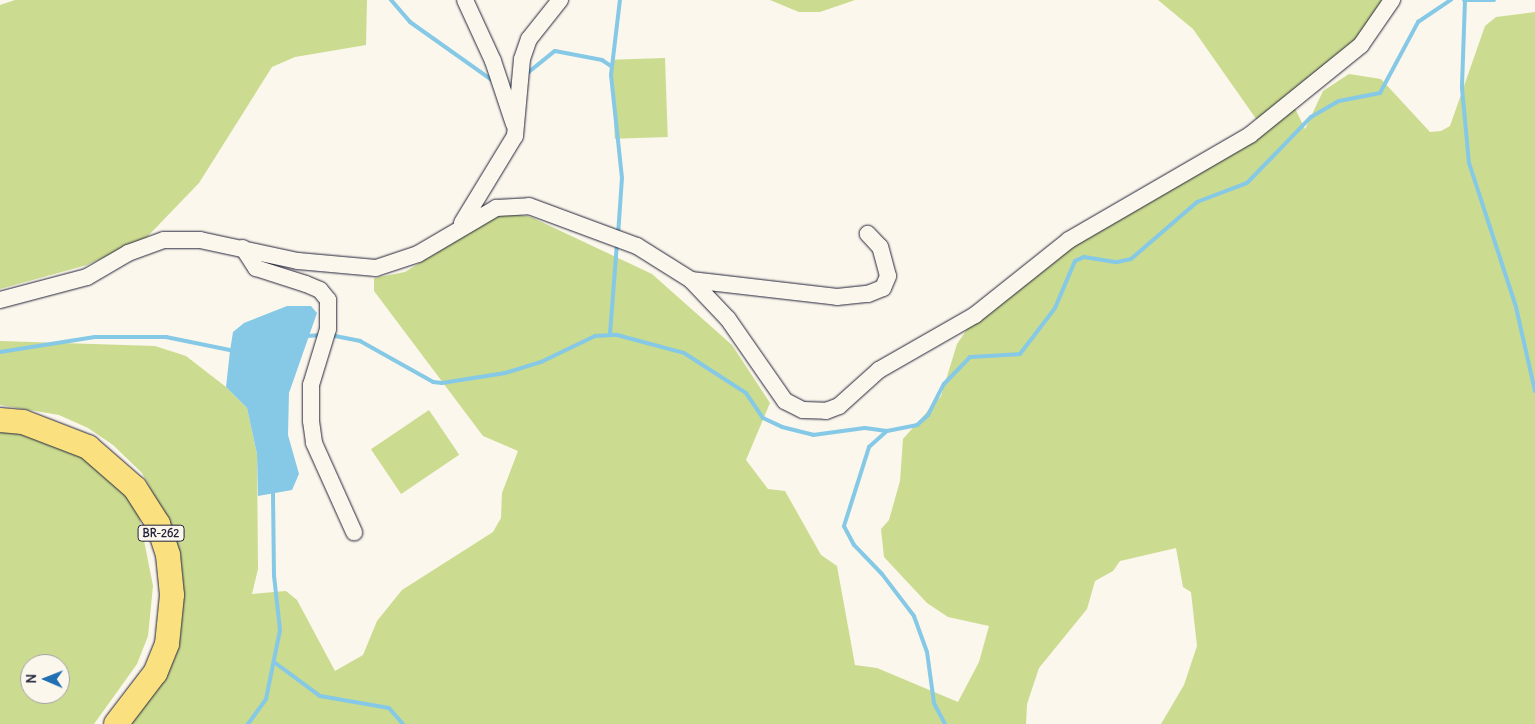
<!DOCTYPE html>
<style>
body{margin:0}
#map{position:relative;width:1535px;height:724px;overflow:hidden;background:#fbf7ec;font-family:Delius,sans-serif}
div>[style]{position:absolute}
.green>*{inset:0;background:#cbdb8f;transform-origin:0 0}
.water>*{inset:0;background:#85c9e6}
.stream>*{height:4px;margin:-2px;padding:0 2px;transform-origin:2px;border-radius:2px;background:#85c9e6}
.roads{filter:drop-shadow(0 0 1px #22223b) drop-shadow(0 0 1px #22223b)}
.minor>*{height:16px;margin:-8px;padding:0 8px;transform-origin:8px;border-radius:8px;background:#fbf7ec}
.highway>*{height:24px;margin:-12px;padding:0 12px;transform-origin:12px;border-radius:12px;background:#fbe080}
span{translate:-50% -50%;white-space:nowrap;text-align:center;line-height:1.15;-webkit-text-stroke:4.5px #fbf7ec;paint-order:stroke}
.shield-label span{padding:1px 4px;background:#fbf7ec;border:1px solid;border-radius:4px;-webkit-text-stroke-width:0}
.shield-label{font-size:11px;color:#22223b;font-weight:700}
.north{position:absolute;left:20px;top:654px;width:50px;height:50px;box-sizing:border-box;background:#fbf7ec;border:1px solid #a4a2a5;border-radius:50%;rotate:271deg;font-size:14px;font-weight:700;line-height:20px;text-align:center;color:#22223b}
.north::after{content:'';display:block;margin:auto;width:18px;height:22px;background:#1f6fb2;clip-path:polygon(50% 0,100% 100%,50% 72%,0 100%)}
</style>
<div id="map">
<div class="green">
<div style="clip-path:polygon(15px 0,367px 0,366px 45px,295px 57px,272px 67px,199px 183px,146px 238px,87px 265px,0 289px,0 5px)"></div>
<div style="clip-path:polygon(770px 0,855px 0,820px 12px,799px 12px)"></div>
<div style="clip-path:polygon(1158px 0,1392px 0,1361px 39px,1290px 98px,1305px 129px,1323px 91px,1349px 74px,1381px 79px,1430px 132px,1441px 131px,1450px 126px,1485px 26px,1496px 17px,1535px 12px,1535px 724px,1161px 724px,1184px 685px,1197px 646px,1191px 592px,1183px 587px,1176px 548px,1120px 561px,1113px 571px,1095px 581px,1087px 609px,1039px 668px,1027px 704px,1026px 724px,122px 724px,170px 641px,160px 507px,142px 473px,113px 445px,88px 428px,59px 415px,0 405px,0 341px,155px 346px,186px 356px,226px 387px,247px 408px,257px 454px,258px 569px,252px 594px,286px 591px,297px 600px,335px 671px,363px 655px,377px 621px,402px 590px,493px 532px,501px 518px,502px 493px,518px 451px,483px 436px,374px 291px,374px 278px,405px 272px,453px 242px,481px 219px,507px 213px,531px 217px,652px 274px,732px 345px,770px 403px,746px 460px,768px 489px,785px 491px,821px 555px,837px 566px,855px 665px,877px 668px,958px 702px,979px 662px,989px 626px,948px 617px,927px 603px,884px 557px,881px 529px,889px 520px,900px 481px,903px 439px,941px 396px,957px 344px,972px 322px,1054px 252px,1259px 123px,1193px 29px)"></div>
<div style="left:665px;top:58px;width:79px;height:53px;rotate:88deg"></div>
<div style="left:429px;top:410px;width:54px;height:70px;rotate:56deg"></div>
<div style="clip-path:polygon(evenodd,0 428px,52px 436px,124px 487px,139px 515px,153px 586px,148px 636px,137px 664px,94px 724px,0 724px,0 428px,30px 664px,60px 664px,60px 694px,30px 694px,30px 664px)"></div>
</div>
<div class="water">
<div style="clip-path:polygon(287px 306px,311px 306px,317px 313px,289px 393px,288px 435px,299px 474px,292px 490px,258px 496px,257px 454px,247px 408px,226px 387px,230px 351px,233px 332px,244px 323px)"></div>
</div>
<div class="stream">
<div style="left:391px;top:0;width:29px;rotate:49deg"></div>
<div style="left:410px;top:22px;width:100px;rotate:35.3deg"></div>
<div style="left:1464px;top:0;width:30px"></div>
<div style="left:1465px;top:0;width:88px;rotate:92deg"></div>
<div style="left:1462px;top:88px;width:75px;rotate:84.7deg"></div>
<div style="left:1469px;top:163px;width:151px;rotate:71.9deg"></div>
<div style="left:1516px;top:307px;width:86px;rotate:77.3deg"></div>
<div style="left:525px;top:75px;width:38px;rotate:-39deg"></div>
<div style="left:555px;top:51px;width:48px;rotate:10.8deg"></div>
<div style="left:602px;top:60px;width:11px;rotate:34deg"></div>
<div style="left:618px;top:235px;width:57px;rotate:-86deg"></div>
<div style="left:622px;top:178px;width:104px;rotate:-96.1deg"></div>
<div style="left:611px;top:75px;width:76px;rotate:-83.2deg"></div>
<div style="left:610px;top:334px;width:90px;rotate:-85.6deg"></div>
<div style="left:330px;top:335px;width:31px;rotate:11deg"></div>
<div style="left:360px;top:341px;width:84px;rotate:29.3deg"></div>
<div style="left:433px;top:382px;width:9px;rotate:6deg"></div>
<div style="left:442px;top:383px;width:64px;rotate:-9deg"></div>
<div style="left:505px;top:373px;width:38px;rotate:-17deg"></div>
<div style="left:541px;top:362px;width:60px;rotate:-25.7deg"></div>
<div style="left:595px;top:336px;width:22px;rotate:-3deg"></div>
<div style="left:617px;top:335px;width:69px;rotate:15deg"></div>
<div style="left:684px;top:353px;width:74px;rotate:32.8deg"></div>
<div style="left:746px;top:393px;width:30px;rotate:56deg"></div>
<div style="left:763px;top:418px;width:21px;rotate:25deg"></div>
<div style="left:782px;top:427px;width:32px;rotate:14deg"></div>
<div style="left:813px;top:435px;width:52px;rotate:-7.7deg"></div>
<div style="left:865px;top:428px;width:22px;rotate:8deg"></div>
<div style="left:307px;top:336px;width:16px;rotate:-4deg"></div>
<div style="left:0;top:352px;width:96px;rotate:-9deg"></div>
<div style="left:95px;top:337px;width:71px"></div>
<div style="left:166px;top:337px;width:70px;rotate:11.5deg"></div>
<div style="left:274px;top:662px;width:57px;rotate:36.5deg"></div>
<div style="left:320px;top:696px;width:70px;rotate:9.9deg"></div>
<div style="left:389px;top:708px;width:21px;rotate:49deg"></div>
<div style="left:248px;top:724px;width:31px;rotate:-54deg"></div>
<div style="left:266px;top:699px;width:70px;rotate:-78.5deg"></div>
<div style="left:280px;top:630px;width:54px;rotate:-96.3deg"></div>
<div style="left:274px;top:576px;width:85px;rotate:-90.7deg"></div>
<div style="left:945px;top:724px;width:24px;rotate:-118deg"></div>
<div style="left:934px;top:703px;width:51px;rotate:-97.8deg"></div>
<div style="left:927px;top:652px;width:38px;rotate:-110deg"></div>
<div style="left:914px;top:616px;width:53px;rotate:-127.3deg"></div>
<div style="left:882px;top:574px;width:40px;rotate:-134deg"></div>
<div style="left:854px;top:545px;width:21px;rotate:-118deg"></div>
<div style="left:844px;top:526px;width:83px;rotate:-72.4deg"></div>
<div style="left:869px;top:447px;width:24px;rotate:-42deg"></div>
<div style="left:887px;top:431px;width:31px;rotate:-11deg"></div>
<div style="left:917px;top:425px;width:15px;rotate:-42deg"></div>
<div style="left:928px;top:415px;width:35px;rotate:-63deg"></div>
<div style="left:944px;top:384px;width:37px;rotate:-46deg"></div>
<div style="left:970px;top:357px;width:50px;rotate:-3.4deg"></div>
<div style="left:1020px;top:354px;width:58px;rotate:-52.7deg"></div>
<div style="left:1055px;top:308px;width:51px;rotate:-66.9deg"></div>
<div style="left:1075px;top:261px;width:10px;rotate:-24deg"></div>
<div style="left:1084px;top:257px;width:33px;rotate:9deg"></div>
<div style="left:1117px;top:262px;width:14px;rotate:-12deg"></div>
<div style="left:1131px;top:259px;width:87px;rotate:-40.8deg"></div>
<div style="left:1197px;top:202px;width:53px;rotate:-20.8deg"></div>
<div style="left:1247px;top:183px;width:92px;rotate:-45.9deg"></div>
<div style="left:1311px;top:117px;width:32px;rotate:-30deg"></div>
<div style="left:1339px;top:101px;width:42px;rotate:-11deg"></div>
<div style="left:1380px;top:93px;width:81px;rotate:-61.8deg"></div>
<div style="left:1418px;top:22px;width:40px;rotate:-34deg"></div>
</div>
<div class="roads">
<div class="minor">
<div style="left:465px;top:0;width:67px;rotate:65.3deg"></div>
<div style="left:493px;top:61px;width:66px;rotate:71.6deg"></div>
<div style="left:462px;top:223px;width:102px;rotate:-58.7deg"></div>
<div style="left:515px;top:136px;width:77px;rotate:-84.8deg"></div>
<div style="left:522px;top:59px;width:21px;rotate:-71deg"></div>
<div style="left:529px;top:39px;width:50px;rotate:-51.5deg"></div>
<div style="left:243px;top:248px;width:24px;rotate:57deg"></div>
<div style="left:256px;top:268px;width:52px;rotate:17.7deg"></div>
<div style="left:306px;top:284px;width:15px;rotate:23deg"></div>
<div style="left:320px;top:290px;width:13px;rotate:51deg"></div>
<div style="left:328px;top:300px;width:29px;rotate:90deg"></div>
<div style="left:328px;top:329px;width:59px;rotate:106.9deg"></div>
<div style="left:311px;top:385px;width:36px;rotate:90deg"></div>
<div style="left:311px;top:421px;width:22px;rotate:82deg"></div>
<div style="left:314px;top:443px;width:98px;rotate:65.8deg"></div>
<div style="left:691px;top:280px;width:147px;rotate:6.6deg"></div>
<div style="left:837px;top:297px;width:31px;rotate:-6deg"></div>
<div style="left:868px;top:294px;width:16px;rotate:-22deg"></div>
<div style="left:883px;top:288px;width:13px;rotate:-67deg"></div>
<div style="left:888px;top:276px;width:30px;rotate:-105deg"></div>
<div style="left:880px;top:247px;width:18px;rotate:-133deg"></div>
<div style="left:0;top:300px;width:90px;rotate:-14.8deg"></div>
<div style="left:87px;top:277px;width:48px;rotate:-30.3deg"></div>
<div style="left:128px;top:253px;width:38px;rotate:-20deg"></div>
<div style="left:164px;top:240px;width:36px"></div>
<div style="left:200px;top:240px;width:100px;rotate:12.1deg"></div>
<div style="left:298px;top:261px;width:78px;rotate:5.1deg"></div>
<div style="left:376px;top:268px;width:44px;rotate:-18.4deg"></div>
<div style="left:418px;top:254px;width:91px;rotate:-30.5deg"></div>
<div style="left:496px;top:208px;width:33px;rotate:-3deg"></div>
<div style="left:529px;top:206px;width:115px;rotate:20.3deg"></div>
<div style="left:637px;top:246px;width:64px;rotate:32.2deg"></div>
<div style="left:691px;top:280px;width:54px;rotate:46.5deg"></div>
<div style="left:728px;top:319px;width:100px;rotate:55.2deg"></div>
<div style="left:785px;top:401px;width:20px;rotate:27deg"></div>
<div style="left:803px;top:410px;width:23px;rotate:2deg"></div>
<div style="left:826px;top:411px;width:14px;rotate:-21deg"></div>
<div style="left:839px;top:406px;width:54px;rotate:-42deg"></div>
<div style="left:879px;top:370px;width:111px;rotate:-29.8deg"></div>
<div style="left:975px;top:315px;width:120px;rotate:-38.6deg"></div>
<div style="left:1069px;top:240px;width:209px;rotate:-30.1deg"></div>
<div style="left:1250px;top:135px;width:143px;rotate:-39deg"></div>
<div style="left:1361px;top:45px;width:55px;rotate:-55.4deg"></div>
</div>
<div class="highway">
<div style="left:0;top:420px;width:23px;rotate:5deg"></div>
<div style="left:23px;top:422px;width:70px;rotate:21deg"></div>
<div style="left:88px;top:447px;width:62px;rotate:41.1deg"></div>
<div style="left:135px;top:488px;width:43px;rotate:57.4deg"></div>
<div style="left:158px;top:524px;width:33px;rotate:72deg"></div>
<div style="left:168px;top:555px;width:40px;rotate:84.3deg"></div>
<div style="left:172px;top:595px;width:49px;rotate:95.8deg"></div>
<div style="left:167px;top:644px;width:31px;rotate:112deg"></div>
<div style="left:155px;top:673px;width:64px;rotate:127.4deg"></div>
</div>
</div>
<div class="shield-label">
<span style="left:161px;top:533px">BR-262</span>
</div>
<div class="north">N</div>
</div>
